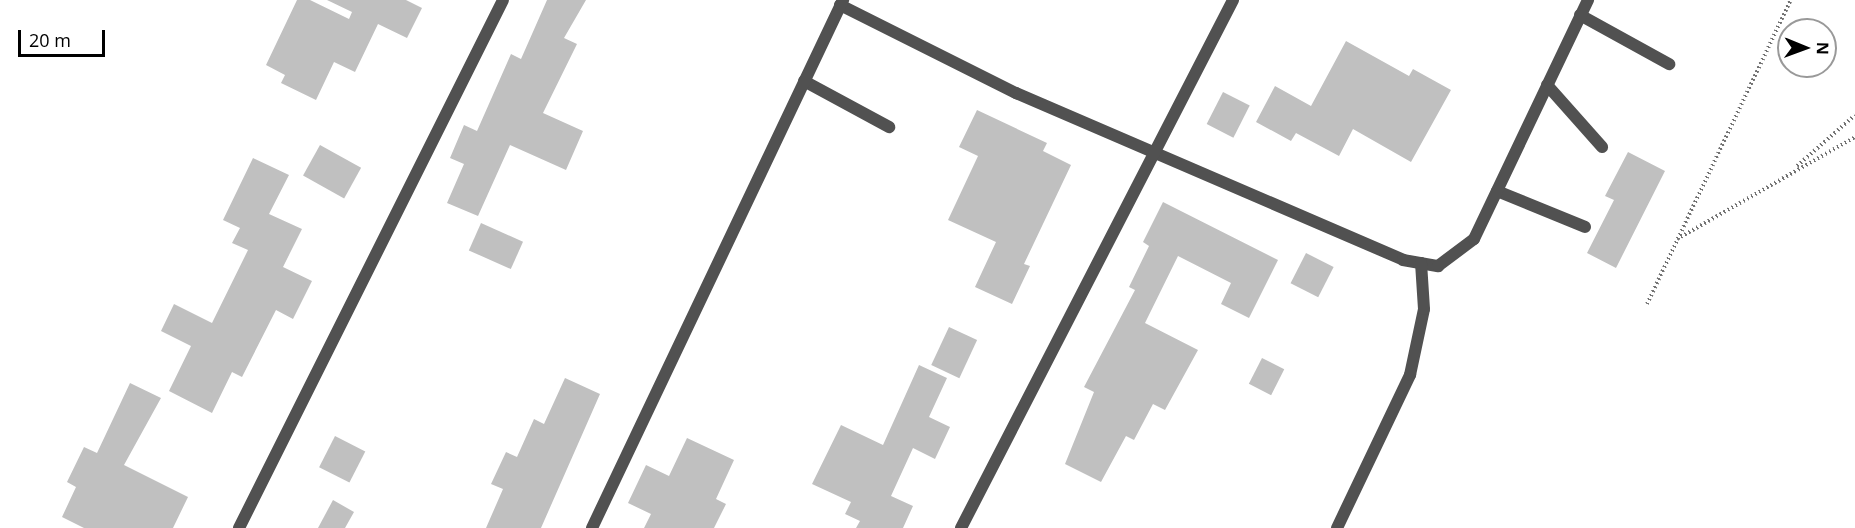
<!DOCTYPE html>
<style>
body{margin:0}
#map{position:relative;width:1855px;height:528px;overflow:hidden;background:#fff;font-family:"Open Sans",sans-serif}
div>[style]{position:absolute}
.building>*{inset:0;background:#c0c0c0;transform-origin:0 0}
.path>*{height:4px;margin-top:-2px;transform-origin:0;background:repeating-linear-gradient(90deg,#737373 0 1.5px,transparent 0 4.5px)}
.service>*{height:12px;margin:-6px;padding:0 6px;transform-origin:6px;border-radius:6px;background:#515151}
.minor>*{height:12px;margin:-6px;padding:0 6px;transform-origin:6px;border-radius:6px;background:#515151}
span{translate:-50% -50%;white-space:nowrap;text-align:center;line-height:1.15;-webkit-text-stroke:5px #fff;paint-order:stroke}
.north{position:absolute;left:1777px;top:18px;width:60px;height:60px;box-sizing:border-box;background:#fff;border:2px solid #999;border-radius:50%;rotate:91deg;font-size:16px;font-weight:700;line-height:24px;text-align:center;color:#000}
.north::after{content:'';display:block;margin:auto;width:21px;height:27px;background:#000;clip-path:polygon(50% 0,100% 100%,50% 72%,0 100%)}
.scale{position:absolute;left:18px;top:30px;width:87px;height:27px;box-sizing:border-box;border:3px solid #000;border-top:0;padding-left:8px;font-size:18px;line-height:21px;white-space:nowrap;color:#000;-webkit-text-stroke:4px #fff;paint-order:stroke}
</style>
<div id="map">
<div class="building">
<div style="clip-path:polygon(297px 0,310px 0,349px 19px,352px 12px,327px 0,406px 0,422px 8px,407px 38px,378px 24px,355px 72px,334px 62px,316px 100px,281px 83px,285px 75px,266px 65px)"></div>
<div style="clip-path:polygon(547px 0,586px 0,564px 38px,577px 44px,543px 113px,583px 131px,566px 170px,510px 145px,478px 216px,447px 203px,464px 164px,450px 158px,464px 125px,477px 131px,511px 54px,521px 59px)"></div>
<div style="clip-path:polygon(1346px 41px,1409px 76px,1413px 69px,1451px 90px,1411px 162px,1353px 129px,1339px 156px,1296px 133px,1291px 141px,1256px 122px,1275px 86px,1311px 106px)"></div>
<div style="left:1223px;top:92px;width:30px;height:36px;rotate:27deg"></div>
<div style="clip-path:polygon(977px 110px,1047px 143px,1043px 151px,1071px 165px,1024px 264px,1030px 266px,1012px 304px,975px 287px,996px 242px,948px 220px,978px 156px,959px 147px)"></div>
<div style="left:320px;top:145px;width:47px;height:35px;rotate:29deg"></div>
<div style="clip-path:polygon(1628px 152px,1665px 171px,1616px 268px,1587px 253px,1614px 200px,1605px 196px)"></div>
<div style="clip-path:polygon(253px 158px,289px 175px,269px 214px,302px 229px,283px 267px,312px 281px,293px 319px,276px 310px,242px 377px,232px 372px,212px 413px,169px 391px,191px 346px,161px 331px,174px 304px,212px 323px,248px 250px,232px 243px,240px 228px,223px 220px)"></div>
<div style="clip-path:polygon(1163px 202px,1278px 260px,1249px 318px,1221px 304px,1231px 283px,1178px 256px,1145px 323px,1198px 350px,1165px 410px,1153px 404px,1134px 440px,1126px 436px,1101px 482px,1065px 464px,1094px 392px,1084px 387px,1135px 290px,1129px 287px,1149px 246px,1143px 242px)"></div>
<div style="left:481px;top:223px;width:46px;height:30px;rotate:24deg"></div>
<div style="left:1306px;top:253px;width:31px;height:34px;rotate:27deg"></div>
<div style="left:949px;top:327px;width:31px;height:42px;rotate:25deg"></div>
<div style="left:1262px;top:358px;width:25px;height:29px;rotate:27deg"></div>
<div style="clip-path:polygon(919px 365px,947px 378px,929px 417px,950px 427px,935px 459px,913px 448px,891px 496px,913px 506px,903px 528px,856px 528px,860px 521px,845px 514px,851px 502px,812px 484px,841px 425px,883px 445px)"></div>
<div style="clip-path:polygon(565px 378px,600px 394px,541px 528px,486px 528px,503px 489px,491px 484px,506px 452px,517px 457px,534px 419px,544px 424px)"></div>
<div style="clip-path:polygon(130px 383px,161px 398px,124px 465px,188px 497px,173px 528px,84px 528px,62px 517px,76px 487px,67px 482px,84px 447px,97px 453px)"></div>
<div style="left:335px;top:436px;width:34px;height:35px;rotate:27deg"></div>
<div style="clip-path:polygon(687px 438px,734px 460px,716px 499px,726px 504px,714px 528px,644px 528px,651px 514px,628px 503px,646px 465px,669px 476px)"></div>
<div style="clip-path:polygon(333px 500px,354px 512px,345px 528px,318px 528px)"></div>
</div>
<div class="path">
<div style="left:1797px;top:166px;width:77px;rotate:-41.3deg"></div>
<div style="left:1677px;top:239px;width:205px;rotate:-29.8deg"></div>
<div style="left:1647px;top:304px;width:336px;rotate:-64.7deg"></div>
</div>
<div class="service">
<div style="left:1580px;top:15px;width:102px;rotate:28.8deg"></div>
<div style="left:804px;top:81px;width:97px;rotate:28.4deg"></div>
<div style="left:1547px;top:85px;width:83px;rotate:48.4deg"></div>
<div style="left:1497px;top:191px;width:95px;rotate:22.2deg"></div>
</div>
<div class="minor">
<div style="left:840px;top:5px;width:197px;rotate:26.6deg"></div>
<div style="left:1016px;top:93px;width:421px;rotate:23.3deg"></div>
<div style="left:1403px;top:260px;width:36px;rotate:10deg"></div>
<div style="left:1438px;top:266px;width:45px;rotate:-36.9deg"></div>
<div style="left:1474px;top:239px;width:265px;rotate:-64.5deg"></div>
<div style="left:239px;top:528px;width:590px;rotate:-63.43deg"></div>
<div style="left:592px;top:528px;width:585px;rotate:-64.57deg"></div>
<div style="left:961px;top:528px;width:594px;rotate:-62.74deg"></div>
<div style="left:1337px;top:528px;width:170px;rotate:-64.5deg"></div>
<div style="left:1410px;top:375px;width:67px;rotate:-78deg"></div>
<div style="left:1424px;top:309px;width:46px;rotate:-93.7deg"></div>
</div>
<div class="north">N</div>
<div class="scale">20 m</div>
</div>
